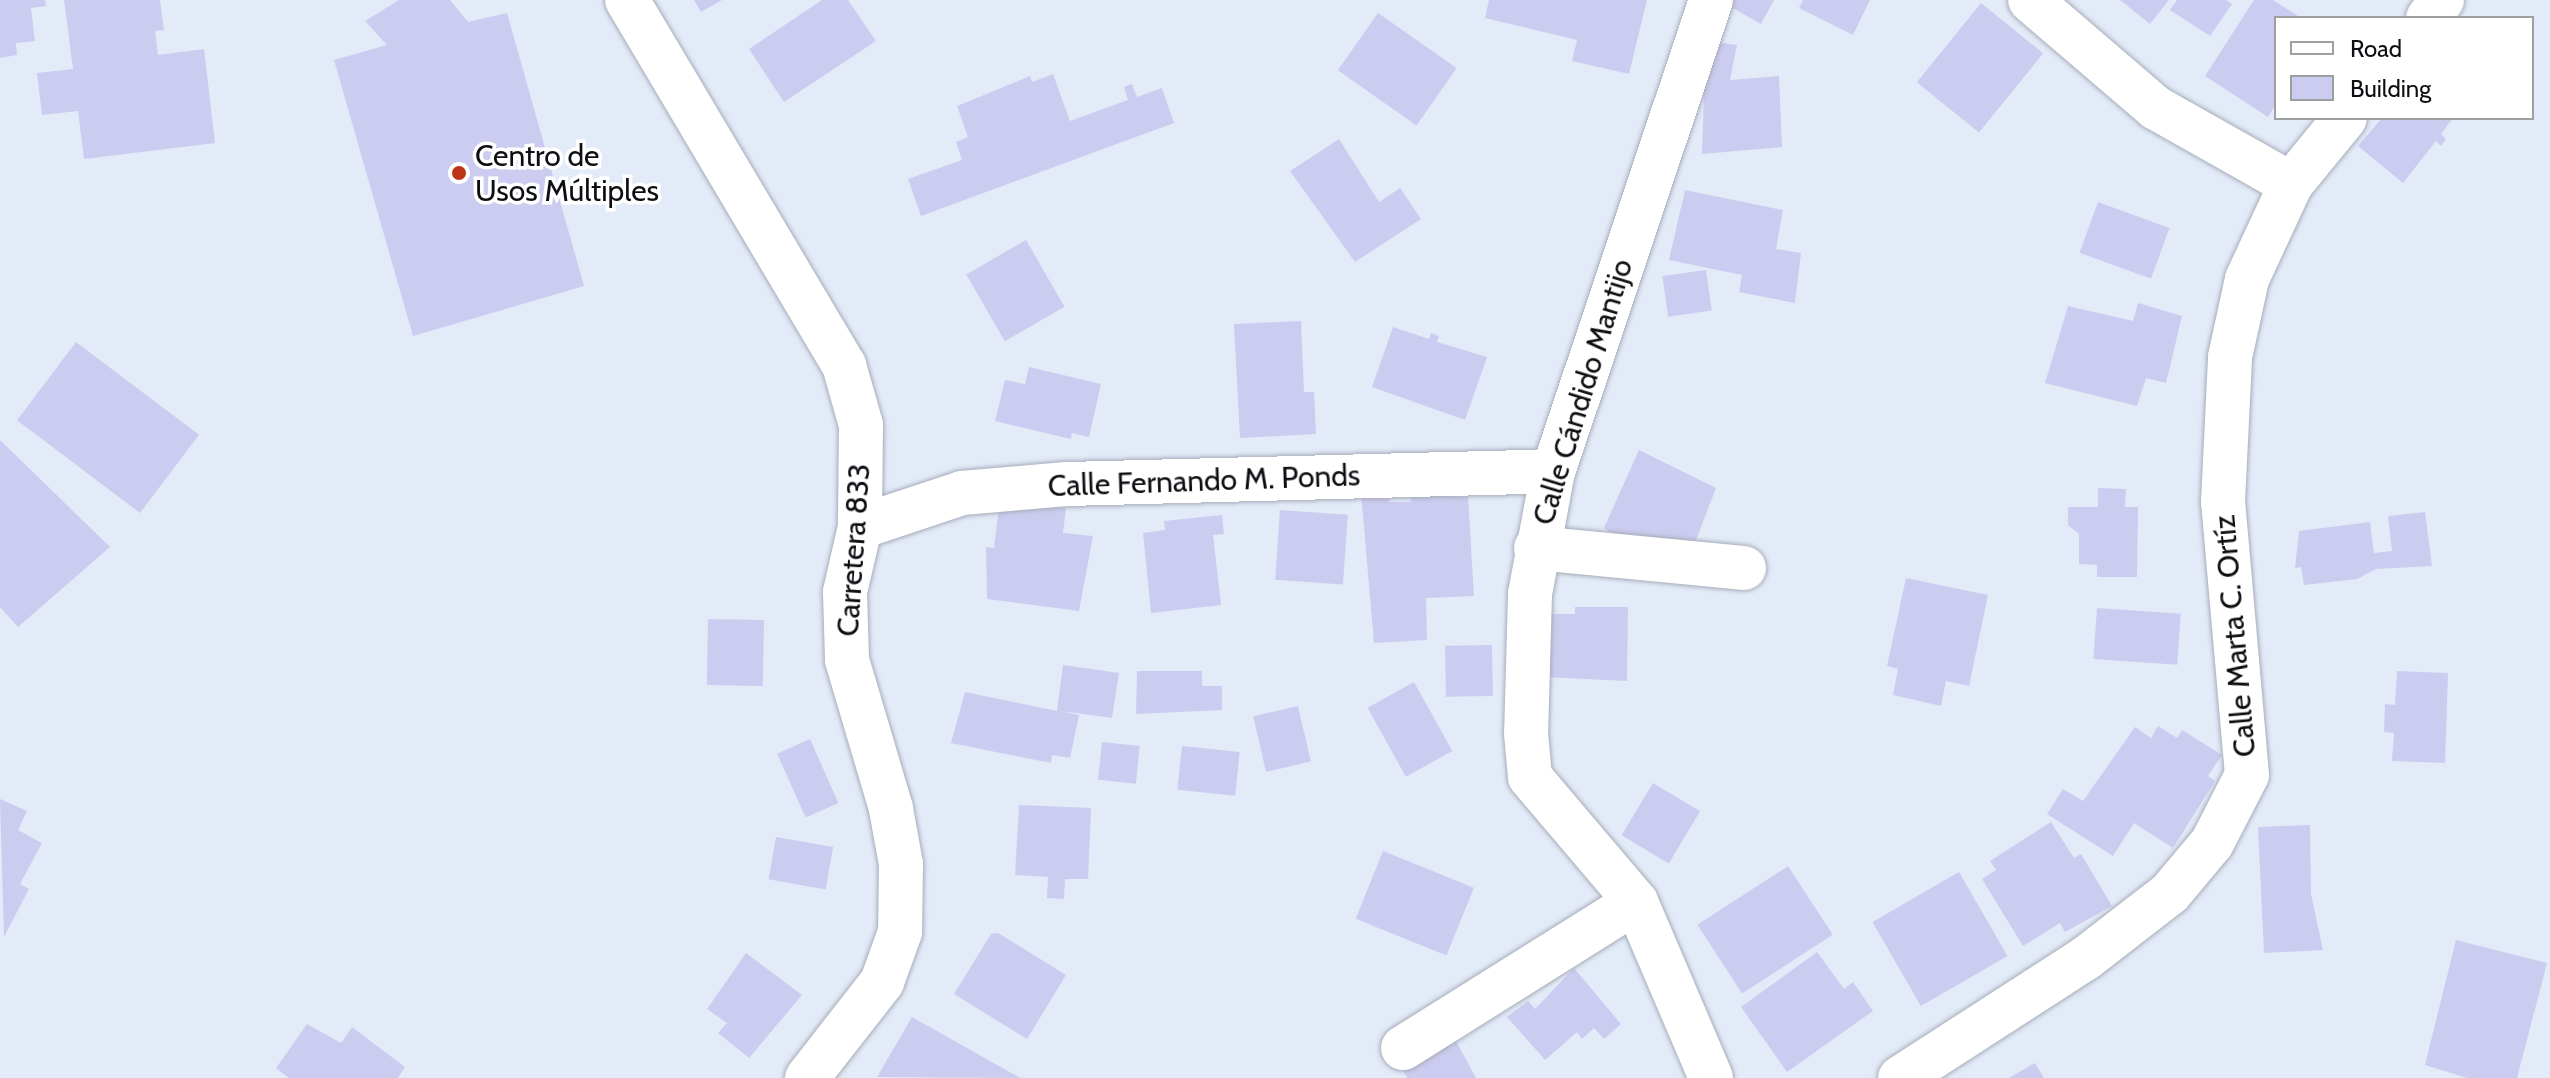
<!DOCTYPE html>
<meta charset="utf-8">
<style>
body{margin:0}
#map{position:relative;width:2550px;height:1078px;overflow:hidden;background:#e3ebf8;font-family:Cabin,sans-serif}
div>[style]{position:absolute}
.building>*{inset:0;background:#ccccf0;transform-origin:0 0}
.roads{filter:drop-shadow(0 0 2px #a6adb9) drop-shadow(0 0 2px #a6adb9)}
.minor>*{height:44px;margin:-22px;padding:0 22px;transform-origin:22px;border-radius:22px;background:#fff}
.dots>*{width:22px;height:22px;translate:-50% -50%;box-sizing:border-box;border:4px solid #fff;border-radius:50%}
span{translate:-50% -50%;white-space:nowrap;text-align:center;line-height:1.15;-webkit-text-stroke:7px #fff;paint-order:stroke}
.poi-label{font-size:30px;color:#0c0e12}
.left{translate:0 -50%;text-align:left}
.street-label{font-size:30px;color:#0c0e12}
.legend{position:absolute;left:2274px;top:16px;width:260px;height:104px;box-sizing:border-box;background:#fff;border:2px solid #9e9fa0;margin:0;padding:10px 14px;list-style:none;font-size:24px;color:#0c0e12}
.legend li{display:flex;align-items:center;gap:16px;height:40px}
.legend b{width:40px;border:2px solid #9e9fa0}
</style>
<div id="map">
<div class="building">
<div style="clip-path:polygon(0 0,45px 0,46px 6px,31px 8px,35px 41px,16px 43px,17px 55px,0 58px)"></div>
<div style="clip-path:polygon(64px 0,160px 0,164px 30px,155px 31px,158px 55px,204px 49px,215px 143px,84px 159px,78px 111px,42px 115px,37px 73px,73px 69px)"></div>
<div style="clip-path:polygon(399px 0,450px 0,468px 22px,507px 13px,584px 286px,413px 336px,334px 60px,387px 45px,365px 21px)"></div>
<div style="clip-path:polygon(694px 0,722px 0,701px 12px)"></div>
<div style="clip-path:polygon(822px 0,848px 0,876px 41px,784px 102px,749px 49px)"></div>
<div style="clip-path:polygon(1489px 0,1647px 0,1629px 74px,1572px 61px,1577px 40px,1485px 18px)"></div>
<div style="clip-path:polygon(1730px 0,1774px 0,1761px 24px,1727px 5px)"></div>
<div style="clip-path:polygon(1803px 0,1870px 0,1853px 35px,1799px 8px)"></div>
<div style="clip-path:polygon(2120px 0,2169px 0,2150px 24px)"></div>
<div style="clip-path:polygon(2177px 0,2226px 0,2232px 4px,2210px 36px,2170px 10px)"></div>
<div style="clip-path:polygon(2254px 0,2273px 0,2301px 18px,2276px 18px,2276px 104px,2268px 117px,2205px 76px)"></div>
<div style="left:1981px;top:3px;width:80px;height:102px;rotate:39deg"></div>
<div style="left:1378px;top:13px;width:96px;height:70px;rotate:35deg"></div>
<div style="clip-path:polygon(1699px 40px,1737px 45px,1730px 80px,1779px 76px,1782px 147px,1702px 154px,1704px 95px,1689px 95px)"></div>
<div style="clip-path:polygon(1053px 74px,1070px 121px,1128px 100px,1124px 87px,1132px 84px,1137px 97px,1162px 88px,1174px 123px,921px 216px,908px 179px,962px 160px,956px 142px,968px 137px,957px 106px,1030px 76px,1032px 82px)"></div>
<div style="clip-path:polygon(2453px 118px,2441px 134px,2446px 139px,2441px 146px,2436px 141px,2403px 183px,2358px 146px,2382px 118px)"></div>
<div style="clip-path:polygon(1339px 139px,1379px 202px,1400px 188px,1421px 219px,1355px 262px,1290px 171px)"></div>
<div style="clip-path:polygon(1685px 190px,1783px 210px,1776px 249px,1801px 253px,1795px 303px,1739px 292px,1742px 275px,1669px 260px)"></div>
<div style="left:2098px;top:202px;width:76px;height:54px;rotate:20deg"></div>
<div style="left:1026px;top:240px;width:77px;height:69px;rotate:60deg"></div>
<div style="left:1706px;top:270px;width:41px;height:44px;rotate:82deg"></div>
<div style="clip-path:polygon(2138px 303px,2182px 316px,2166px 383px,2146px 378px,2137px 406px,2045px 383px,2068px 306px,2133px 321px)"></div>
<div style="clip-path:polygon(1301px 321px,1304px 392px,1314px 392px,1316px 434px,1240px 438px,1234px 324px)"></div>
<div style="clip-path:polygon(1393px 327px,1429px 339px,1431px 333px,1439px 336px,1437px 342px,1487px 357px,1465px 420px,1372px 387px)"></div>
<div style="left:76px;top:342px;width:154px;height:98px;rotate:37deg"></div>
<div style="clip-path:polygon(1029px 367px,1101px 384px,1089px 437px,1072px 433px,1071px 439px,995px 421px,1005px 380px,1025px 384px)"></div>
<div style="clip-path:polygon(0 440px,110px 547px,18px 627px,0 607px)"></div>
<div style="clip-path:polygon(1639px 450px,1716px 488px,1688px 561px,1647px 556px,1604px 528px)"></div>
<div style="clip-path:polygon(2098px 488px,2126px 489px,2125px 507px,2138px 507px,2137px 577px,2097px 577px,2097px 565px,2079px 564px,2079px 534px,2068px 525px,2068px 507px,2098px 507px)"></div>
<div style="clip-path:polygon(1361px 492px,1389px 492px,1389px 502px,1411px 502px,1411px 494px,1468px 497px,1474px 596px,1426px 598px,1427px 640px,1374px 643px)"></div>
<div style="clip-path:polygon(1000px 499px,1066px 508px,1063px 533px,1093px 536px,1079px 611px,987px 599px,986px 547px,994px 548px)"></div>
<div style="left:1280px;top:510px;width:68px;height:70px;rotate:4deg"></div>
<div style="clip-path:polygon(2425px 512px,2432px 566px,2376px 569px,2357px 579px,2304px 585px,2301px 567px,2295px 568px,2299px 531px,2370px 522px,2374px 553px,2392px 551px,2388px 516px)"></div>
<div style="clip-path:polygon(1222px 515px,1224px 534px,1213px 535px,1221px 605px,1151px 613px,1143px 533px,1165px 530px,1164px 521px)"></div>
<div style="clip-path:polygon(1906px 578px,1988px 595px,1969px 686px,1946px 681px,1941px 706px,1893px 695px,1898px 669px,1887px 666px)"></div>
<div style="clip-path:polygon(1575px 607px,1628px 607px,1627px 681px,1545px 677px,1545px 614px,1575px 614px)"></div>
<div style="left:2097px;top:608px;width:84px;height:51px;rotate:4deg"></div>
<div style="left:708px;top:619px;width:56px;height:66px;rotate:1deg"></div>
<div style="left:1492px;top:645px;width:51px;height:47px;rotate:89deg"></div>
<div style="clip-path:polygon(1063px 665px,1119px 673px,1112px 718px,1061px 711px,1079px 715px,1070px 758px,1052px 755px,1051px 763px,951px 743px,965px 692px,1057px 711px)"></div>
<div style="clip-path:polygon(1137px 671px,1202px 671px,1202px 686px,1222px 686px,1222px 710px,1136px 714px)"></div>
<div style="clip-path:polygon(2397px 671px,2448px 673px,2445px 763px,2392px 761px,2394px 733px,2384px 732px,2385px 704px,2395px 705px)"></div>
<div style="left:1414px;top:682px;width:79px;height:53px;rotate:61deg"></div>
<div style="left:1298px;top:706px;width:57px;height:46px;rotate:77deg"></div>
<div style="clip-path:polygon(2158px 726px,2177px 738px,2182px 730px,2222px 755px,2208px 776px,2215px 781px,2173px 848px,2134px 823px,2113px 856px,2047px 814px,2063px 789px,2083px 801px,2135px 727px,2151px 738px)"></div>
<div style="left:810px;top:739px;width:70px;height:36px;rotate:66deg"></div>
<div style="left:1102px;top:742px;width:38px;height:38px;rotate:6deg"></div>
<div style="left:1182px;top:746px;width:58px;height:44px;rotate:6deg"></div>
<div style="left:1653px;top:783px;width:55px;height:61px;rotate:31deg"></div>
<div style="clip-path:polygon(0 799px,27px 811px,18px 830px,42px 843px,20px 884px,29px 889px,4px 937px)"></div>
<div style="clip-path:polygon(1019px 805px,1091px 808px,1088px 879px,1065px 879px,1064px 899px,1047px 898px,1048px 877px,1015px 875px)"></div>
<div style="clip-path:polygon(2051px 822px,2074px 858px,2081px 854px,2112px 906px,2065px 932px,2060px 923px,2023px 946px,1982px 879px,1996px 870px,1990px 861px)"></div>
<div style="clip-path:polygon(2310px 825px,2311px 894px,2323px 950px,2264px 953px,2258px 827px)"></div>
<div style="left:776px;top:837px;width:58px;height:43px;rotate:10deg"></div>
<div style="left:1383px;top:851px;width:98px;height:73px;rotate:22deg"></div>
<div style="left:1788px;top:866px;width:82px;height:108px;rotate:57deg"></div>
<div style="left:1959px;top:872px;width:97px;height:100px;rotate:60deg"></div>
<div style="clip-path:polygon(998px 933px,1066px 975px,1027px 1039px,954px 994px,991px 934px)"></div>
<div style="clip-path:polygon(2456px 940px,2547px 963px,2517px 1078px,2467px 1078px,2425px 1065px)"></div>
<div style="clip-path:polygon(1817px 952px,1844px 989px,1853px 982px,1873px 1011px,1787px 1072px,1741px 1007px)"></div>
<div style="clip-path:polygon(746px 953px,802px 995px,749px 1058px,718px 1033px,727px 1023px,707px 1009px)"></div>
<div style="clip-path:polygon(1574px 968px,1621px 1024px,1604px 1039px,1594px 1028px,1582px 1039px,1577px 1032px,1545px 1060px,1507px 1017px,1528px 1001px,1535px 1009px)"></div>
<div style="clip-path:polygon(912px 1017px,1020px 1078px,877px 1077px)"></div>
<div style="clip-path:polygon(307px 1024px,341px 1043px,352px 1027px,405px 1067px,398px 1078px,289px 1078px,276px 1068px)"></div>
<div style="clip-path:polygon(1450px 1030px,1476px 1078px,1407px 1078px,1397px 1059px)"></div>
<div style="clip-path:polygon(2035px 1063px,2044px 1078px,2009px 1078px)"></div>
</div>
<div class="roads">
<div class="minor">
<div style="left:627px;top:0;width:425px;rotate:59.3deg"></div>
<div style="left:844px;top:365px;width:62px;rotate:74.2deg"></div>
<div style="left:861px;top:425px;width:102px;rotate:90.6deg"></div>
<div style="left:860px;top:527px;width:67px;rotate:103deg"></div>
<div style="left:845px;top:592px;width:68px;rotate:88.3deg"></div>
<div style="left:847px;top:660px;width:155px;rotate:73.5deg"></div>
<div style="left:891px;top:809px;width:56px;rotate:79.7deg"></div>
<div style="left:901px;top:864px;width:68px;rotate:90.8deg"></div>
<div style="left:900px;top:932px;width:53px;rotate:109.8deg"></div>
<div style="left:882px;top:982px;width:122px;rotate:128deg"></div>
<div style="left:1711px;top:0;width:497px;rotate:108.5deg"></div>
<div style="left:1553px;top:471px;width:125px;rotate:100.6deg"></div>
<div style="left:1530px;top:594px;width:139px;rotate:91.6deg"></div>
<div style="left:1526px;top:733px;width:44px;rotate:84.8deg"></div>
<div style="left:1530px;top:777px;width:164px;rotate:49.7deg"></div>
<div style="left:1636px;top:902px;width:191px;rotate:66.9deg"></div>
<div style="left:2030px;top:0;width:166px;rotate:40.6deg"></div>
<div style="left:2156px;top:108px;width:155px;rotate:29.4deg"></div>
<div style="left:2428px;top:18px;width:23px;rotate:-52deg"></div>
<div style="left:860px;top:527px;width:108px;rotate:-18.4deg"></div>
<div style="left:962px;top:493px;width:105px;rotate:-4.9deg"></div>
<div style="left:1067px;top:484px;width:486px;rotate:-1.5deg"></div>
<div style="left:1536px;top:548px;width:209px;rotate:5.5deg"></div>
<div style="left:1403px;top:1048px;width:275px;rotate:-32.1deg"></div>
<div style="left:1900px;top:1078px;width:221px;rotate:-32.8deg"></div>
<div style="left:2086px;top:958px;width:106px;rotate:-37.7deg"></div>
<div style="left:2170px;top:893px;width:65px;rotate:-50deg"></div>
<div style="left:2212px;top:843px;width:76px;rotate:-62.8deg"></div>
<div style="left:2247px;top:775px;width:274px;rotate:-95deg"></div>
<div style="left:2223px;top:502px;width:145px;rotate:-87.2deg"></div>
<div style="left:2230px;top:357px;width:80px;rotate:-77.7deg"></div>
<div style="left:2247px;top:279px;width:105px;rotate:-65.1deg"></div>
<div style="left:2291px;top:184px;width:85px;rotate:-50.7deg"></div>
</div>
</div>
<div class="dots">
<div style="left:459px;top:173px;background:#bd3315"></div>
</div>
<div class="poi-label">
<span class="left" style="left:475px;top:173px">Centro de<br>Usos Múltiples</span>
</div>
<div class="street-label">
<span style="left:1583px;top:392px;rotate:-73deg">Calle Cándido Mantijo</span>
<span style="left:1204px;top:481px;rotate:-2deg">Calle Fernando M. Ponds</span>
<span style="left:854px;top:550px;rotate:-86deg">Carretera 833</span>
<span style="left:2235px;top:636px;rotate:-95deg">Calle Marta C. Ortíz</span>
</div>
<ul class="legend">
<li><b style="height:10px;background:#fff"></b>Road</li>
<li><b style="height:22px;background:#ccccf0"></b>Building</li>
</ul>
</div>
